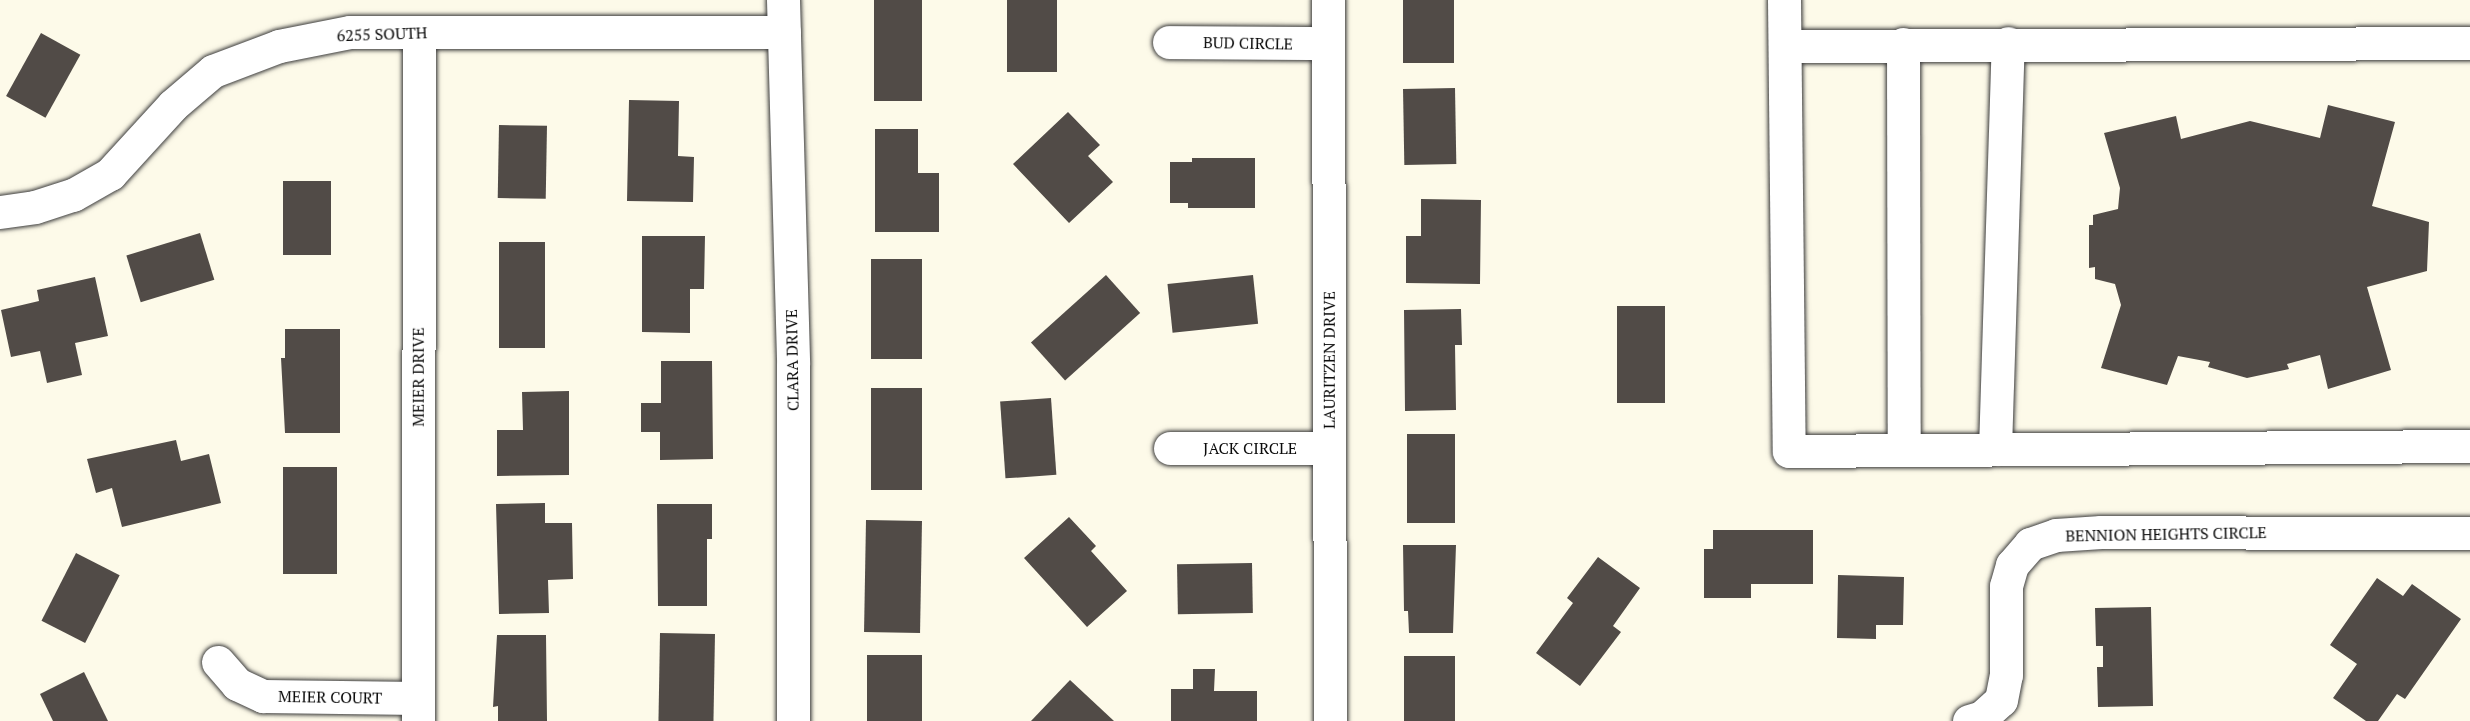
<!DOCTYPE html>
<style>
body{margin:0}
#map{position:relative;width:2470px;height:721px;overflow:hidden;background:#fdfae9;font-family:"PT Serif",serif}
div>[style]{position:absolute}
.building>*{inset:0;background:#514b47;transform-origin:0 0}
.roads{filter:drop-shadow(0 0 2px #3d3d3d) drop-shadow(0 0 2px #3d3d3d)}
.minor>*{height:33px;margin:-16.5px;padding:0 16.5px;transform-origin:16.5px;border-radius:16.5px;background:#fff}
span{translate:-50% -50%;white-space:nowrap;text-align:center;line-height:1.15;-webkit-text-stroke:6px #fff;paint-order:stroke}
.street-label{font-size:16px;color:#0a0a0a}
</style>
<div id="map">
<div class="building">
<div style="left:874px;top:0;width:48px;height:101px"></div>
<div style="left:1007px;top:0;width:50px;height:72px"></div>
<div style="left:1403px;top:0;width:51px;height:63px"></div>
<div style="left:41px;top:33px;width:45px;height:72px;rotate:29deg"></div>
<div style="left:1455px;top:88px;width:76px;height:52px;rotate:89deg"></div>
<div style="clip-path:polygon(629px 100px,679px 101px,678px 156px,694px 157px,693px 202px,627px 201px)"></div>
<div style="clip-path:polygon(2328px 105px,2395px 122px,2372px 206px,2429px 222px,2427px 271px,2367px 287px,2391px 370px,2328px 389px,2320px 355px,2287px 364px,2289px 369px,2247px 378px,2208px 367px,2210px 362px,2178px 356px,2167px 385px,2101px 368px,2121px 305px,2115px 284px,2095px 279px,2095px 267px,2089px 268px,2089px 225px,2093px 225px,2093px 215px,2118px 209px,2120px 188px,2104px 133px,2176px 116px,2181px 139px,2250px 121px,2320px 138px)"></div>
<div style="clip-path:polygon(1068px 112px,1100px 145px,1088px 156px,1113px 182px,1069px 223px,1013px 164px)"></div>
<div style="left:499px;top:125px;width:48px;height:73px;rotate:1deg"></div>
<div style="clip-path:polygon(875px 129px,918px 129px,918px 173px,939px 173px,939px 232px,875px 232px)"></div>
<div style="clip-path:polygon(1192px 158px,1255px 158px,1255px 208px,1188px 208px,1188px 203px,1170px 203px,1170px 162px,1192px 162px)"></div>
<div style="left:331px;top:181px;width:74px;height:48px;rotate:90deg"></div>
<div style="clip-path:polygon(1421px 199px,1481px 200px,1480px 284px,1406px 283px,1406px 236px,1421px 236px)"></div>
<div style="left:200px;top:233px;width:49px;height:77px;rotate:73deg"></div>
<div style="clip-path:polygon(642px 236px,705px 236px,704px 289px,690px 289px,690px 333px,642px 332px)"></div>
<div style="left:499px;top:242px;width:46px;height:106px"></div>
<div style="left:871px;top:259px;width:51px;height:100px"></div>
<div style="left:1106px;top:275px;width:51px;height:101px;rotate:48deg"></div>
<div style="left:1253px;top:275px;width:49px;height:86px;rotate:84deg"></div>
<div style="clip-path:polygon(95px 277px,108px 336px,75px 343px,82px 375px,47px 383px,40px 351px,11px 357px,1px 310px,39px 301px,37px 290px)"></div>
<div style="left:1617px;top:306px;width:48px;height:97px"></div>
<div style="clip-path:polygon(1461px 309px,1462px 345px,1455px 345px,1456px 410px,1405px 411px,1404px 310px)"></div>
<div style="clip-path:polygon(285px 329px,340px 329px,340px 433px,285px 433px,281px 358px,285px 358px)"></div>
<div style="clip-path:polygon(661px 361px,712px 361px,713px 459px,660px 460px,660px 432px,641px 432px,641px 403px,661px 403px)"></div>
<div style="left:871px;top:388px;width:51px;height:102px"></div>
<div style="clip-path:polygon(569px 391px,569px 475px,497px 476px,497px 430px,523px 430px,522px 392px)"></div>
<div style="left:1051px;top:398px;width:77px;height:51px;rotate:86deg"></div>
<div style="left:1407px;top:434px;width:48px;height:89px"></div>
<div style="clip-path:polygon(176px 440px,181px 461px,209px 454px,221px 503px,122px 527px,112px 488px,96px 493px,87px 459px)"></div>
<div style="left:283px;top:467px;width:54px;height:107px"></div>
<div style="clip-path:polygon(545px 503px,545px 523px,572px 523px,573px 579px,548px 580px,549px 613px,499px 614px,496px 504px)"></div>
<div style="clip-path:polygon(657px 504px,712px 504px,712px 539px,707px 539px,707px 606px,658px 606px)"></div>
<div style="clip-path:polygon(1069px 517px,1096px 546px,1091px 551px,1127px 591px,1087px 627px,1024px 558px)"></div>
<div style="left:866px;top:520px;width:56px;height:112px;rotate:1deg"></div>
<div style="clip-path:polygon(1713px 530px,1813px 530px,1813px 584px,1751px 584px,1751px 598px,1704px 598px,1704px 549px,1713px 549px)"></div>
<div style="clip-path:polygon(1403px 545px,1456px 545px,1453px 633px,1409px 633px,1408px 611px,1404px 611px)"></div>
<div style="left:76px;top:553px;width:49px;height:76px;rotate:27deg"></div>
<div style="clip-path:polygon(1598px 557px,1640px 588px,1613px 626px,1621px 632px,1580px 686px,1536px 653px,1573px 603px,1567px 598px)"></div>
<div style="left:1252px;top:563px;width:50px;height:75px;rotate:89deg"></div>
<div style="clip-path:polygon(1838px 575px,1904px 577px,1903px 625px,1876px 625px,1876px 639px,1837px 638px)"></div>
<div style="clip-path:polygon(2377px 578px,2403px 596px,2412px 584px,2461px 619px,2405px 699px,2397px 694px,2378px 721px,2366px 721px,2333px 698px,2357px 664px,2330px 645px)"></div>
<div style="clip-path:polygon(2151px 607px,2153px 706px,2098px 707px,2097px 667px,2103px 667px,2103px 646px,2096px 646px,2095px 608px)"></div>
<div style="left:660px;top:633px;width:55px;height:88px;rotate:1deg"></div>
<div style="clip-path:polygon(497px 635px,546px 635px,547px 721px,498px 721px,498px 706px,493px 707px)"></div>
<div style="left:922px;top:655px;width:66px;height:55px;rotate:90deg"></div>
<div style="left:1404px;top:656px;width:51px;height:65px"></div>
<div style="clip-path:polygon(1193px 669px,1215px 669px,1214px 691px,1257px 691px,1257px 721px,1171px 721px,1171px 689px,1193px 689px)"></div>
<div style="clip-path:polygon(84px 672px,108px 721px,53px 721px,40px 694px)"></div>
<div style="clip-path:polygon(1070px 680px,1114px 721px,1031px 721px)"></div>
</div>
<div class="roads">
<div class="minor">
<div style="left:783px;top:0;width:364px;rotate:88.4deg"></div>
<div style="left:793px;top:364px;width:357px;rotate:90deg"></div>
<div style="left:1328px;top:0;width:721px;rotate:89.84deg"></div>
<div style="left:1784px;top:0;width:451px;rotate:89.4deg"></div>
<div style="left:1789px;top:451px;width:681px;rotate:-0.42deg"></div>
<div style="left:1169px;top:42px;width:159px;rotate:0.4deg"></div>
<div style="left:1903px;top:44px;width:406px;rotate:89.9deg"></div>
<div style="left:1785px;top:46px;width:685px;rotate:-0.25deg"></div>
<div style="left:0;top:212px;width:35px;rotate:-8deg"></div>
<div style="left:35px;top:207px;width:40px;rotate:-18deg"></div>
<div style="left:73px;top:195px;width:43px;rotate:-29.6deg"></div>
<div style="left:110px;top:174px;width:93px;rotate:-47.6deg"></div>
<div style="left:173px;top:105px;width:52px;rotate:-40.4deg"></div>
<div style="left:213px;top:71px;width:71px;rotate:-20.7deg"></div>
<div style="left:279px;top:46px;width:72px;rotate:-11.2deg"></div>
<div style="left:350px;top:32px;width:434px"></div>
<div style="left:1170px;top:448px;width:159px"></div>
<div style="left:1995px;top:449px;width:406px;rotate:-88.2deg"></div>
<div style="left:218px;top:662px;width:29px;rotate:49deg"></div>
<div style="left:237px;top:684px;width:29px;rotate:25deg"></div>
<div style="left:263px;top:696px;width:155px;rotate:0.7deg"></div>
<div style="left:418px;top:721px;width:689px;rotate:-89.92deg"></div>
<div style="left:1969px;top:721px;width:14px;rotate:-17deg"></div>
<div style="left:1982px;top:717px;width:25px;rotate:-42deg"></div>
<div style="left:2001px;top:700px;width:25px;rotate:-79deg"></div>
<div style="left:2006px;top:675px;width:89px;rotate:-90deg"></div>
<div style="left:2006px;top:586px;width:22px;rotate:-74deg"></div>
<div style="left:2012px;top:565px;width:28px;rotate:-49deg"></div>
<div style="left:2030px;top:544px;width:28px;rotate:-19deg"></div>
<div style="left:2056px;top:535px;width:45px;rotate:-3.8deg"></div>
<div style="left:2101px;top:532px;width:369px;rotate:0.2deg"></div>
</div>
</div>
<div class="street-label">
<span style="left:382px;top:34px;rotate:-2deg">6255 SOUTH</span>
<span style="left:1248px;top:43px;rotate:1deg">BUD CIRCLE</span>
<span style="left:792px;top:360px;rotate:-91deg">CLARA DRIVE</span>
<span style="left:1329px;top:360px;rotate:-90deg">LAURITZEN DRIVE</span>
<span style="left:418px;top:377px;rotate:-90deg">MEIER DRIVE</span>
<span style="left:1250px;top:448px">JACK CIRCLE</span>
<span style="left:2166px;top:534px;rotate:-1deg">BENNION HEIGHTS CIRCLE</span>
<span style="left:330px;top:697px;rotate:1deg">MEIER COURT</span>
</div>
</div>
